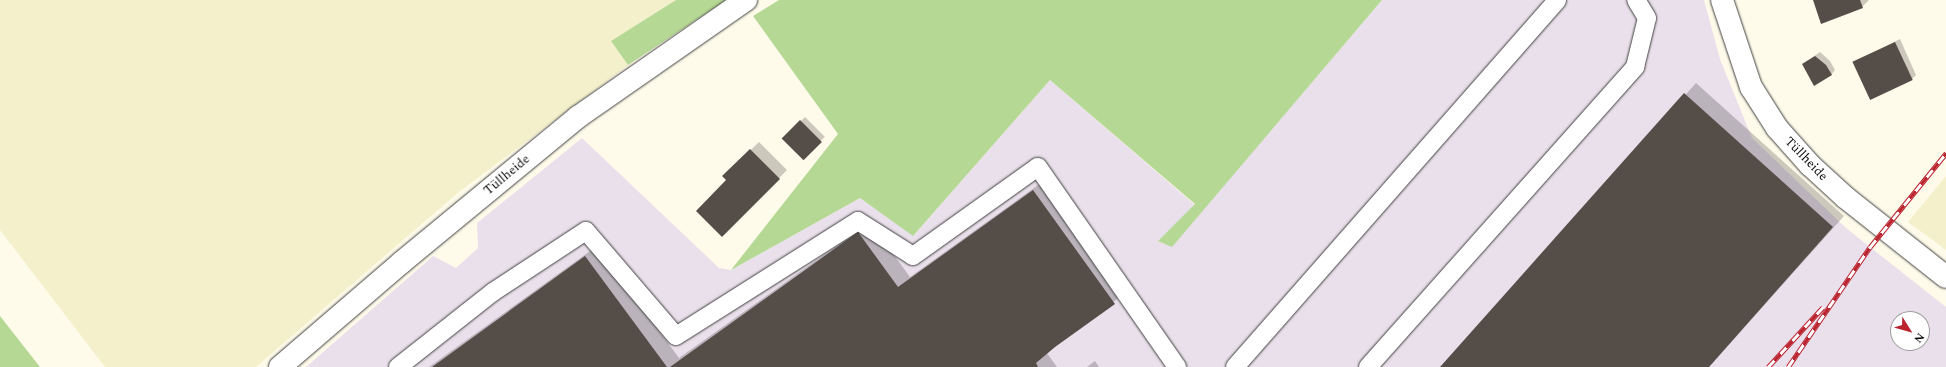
<!DOCTYPE html>
<meta charset="utf-8">
<style>
body{margin:0}
#map{position:relative;width:1946px;height:367px;overflow:hidden;background:#fffbeb;font-family:Spectral,serif}
div>[style]{position:absolute}
.industrial>*{inset:0;background:#eae0eb}
.farmland>*{inset:0;background:#f4f0cb}
.forest>*{inset:0;background:#b5d994}
.shadow>*{inset:0;background:#0003;transform-origin:0 0}
.building>*{inset:0;background:#544d48;transform-origin:0 0}
.roads{filter:drop-shadow(0 0 1px #3f3f3f) drop-shadow(0 0 1px #3f3f3f)}
.lane>*{height:18px;margin:-9px;padding:0 9px;transform-origin:9px;border-radius:9px;background:#fff}
.street>*{height:22px;margin:-11px;padding:0 11px;transform-origin:11px;border-radius:11px;background:#fff}
.rail>*{height:4.5px;margin-top:-2.25px;transform-origin:0;background:repeating-linear-gradient(90deg,#fff 0 9px,#bb242f 0 18px);box-sizing:border-box;border-block:1px solid #bb242f}
span{translate:-50% -50%;white-space:nowrap;text-align:center;line-height:1.15;-webkit-text-stroke:4px #fff;paint-order:stroke}
.street-label{font-size:13px;color:#0c0c0c}
.north{position:absolute;left:1890px;top:311px;width:40px;height:40px;box-sizing:border-box;background:#fff;border:1px solid #9e9e9e;border-radius:50%;rotate:127deg;font-size:11px;font-weight:700;line-height:16px;text-align:center;color:#0c0c0c}
.north::after{content:'';display:block;margin:auto;width:14px;height:18px;background:#bb242f;clip-path:polygon(50% 0,100% 100%,50% 72%,0 100%)}
</style>
<div id="map">
<div class="industrial">
<div style="clip-path:polygon(evenodd,1382px 0,1704px 0,1720px 59px,1752px 138px,1846px 228px,1946px 307px,1946px 367px,306px 367px,433px 256px,456px 268px,478px 248px,477px 223px,582px 138px,719px 268px,731px 270px,860px 198px,914px 235px,1050px 80px,1195px 205px,1158px 241px,1172px 246px,1382px 0,1898px 319px,1922px 319px,1922px 343px,1898px 343px,1898px 319px)"></div>
</div>
<div class="farmland">
<div style="clip-path:polygon(0 0,676px 0,611px 41px,628px 65px,459px 192px,256px 367px,105px 367px,0 230px)"></div>
<div style="clip-path:polygon(1946px 176px,1946px 250px,1908px 222px)"></div>
</div>
<div class="forest">
<div style="clip-path:polygon(676px 0,726px 0,628px 65px,611px 41px)"></div>
<div style="clip-path:polygon(779px 0,1382px 0,1172px 247px,1158px 241px,1195px 204px,1050px 80px,913px 236px,860px 198px,731px 270px,838px 134px,753px 16px)"></div>
<div style="clip-path:polygon(0 316px,40px 367px,0 367px)"></div>
</div>
<div class="shadow">
<div style="clip-path:polygon(1814px 0,1869px 0,1862px 7px)"></div>
<div style="clip-path:polygon(1900px 39px,1916px 75px,1912px 79px,1854px 62px)"></div>
<div style="clip-path:polygon(1820px 52px,1830px 61px,1835px 70px,1831px 75px,1803px 64px)"></div>
<div style="clip-path:polygon(1696px 83px,1844px 216px,1709px 367px,1441px 367px)"></div>
<div style="left:805px;top:117px;width:28px;height:30px;rotate:45deg"></div>
<div style="clip-path:polygon(759px 142px,787px 170px,722px 236px,728px 180px,724px 176px)"></div>
<div style="clip-path:polygon(1045px 180px,1125px 293px,1047px 353px,1057px 367px,429px 367px,597px 246px,679px 358px,870px 222px,910px 277px)"></div>
<div style="clip-path:polygon(1095px 361px,1099px 367px,1087px 367px)"></div>
</div>
<div class="building">
<div style="clip-path:polygon(1813px 0,1860px 0,1863px 8px,1821px 24px)"></div>
<div style="left:1895px;top:42px;width:42px;height:47px;rotate:65deg"></div>
<div style="clip-path:polygon(1815px 56px,1826px 65px,1832px 75px,1814px 86px,1802px 64px)"></div>
<div style="clip-path:polygon(1684px 93px,1833px 227px,1709px 367px,1440px 367px)"></div>
<div style="left:800px;top:120px;width:31px;height:26px;rotate:45deg"></div>
<div style="clip-path:polygon(750px 149px,780px 179px,722px 237px,696px 211px,726px 180px,722px 176px)"></div>
<div style="clip-path:polygon(1033px 190px,1115px 304px,1055px 347px,1036px 363px,1038px 367px,670px 367px,858px 232px,898px 287px)"></div>
<div style="clip-path:polygon(585px 256px,667px 367px,432px 367px)"></div>
</div>
<div class="roads">
<div class="lane">
<div style="left:398px;top:367px;width:121px;rotate:-38.3deg"></div>
<div style="left:493px;top:292px;width:111px;rotate:-33.3deg"></div>
<div style="left:586px;top:231px;width:138px;rotate:49.4deg"></div>
<div style="left:676px;top:336px;width:215px;rotate:-32.3deg"></div>
<div style="left:858px;top:221px;width:65px;rotate:32.5deg"></div>
<div style="left:913px;top:256px;width:153px;rotate:-35.5deg"></div>
<div style="left:1038px;top:167px;width:244px;rotate:55.2deg"></div>
<div style="left:1235px;top:367px;width:488px;rotate:-48.7deg"></div>
<div style="left:1368px;top:367px;width:402px;rotate:-48.3deg"></div>
<div style="left:1635px;top:67px;width:50px;rotate:-76.2deg"></div>
<div style="left:1647px;top:18px;width:21px;rotate:-121deg"></div>
</div>
<div class="street">
<div style="left:1722px;top:0;width:92px;rotate:71.6deg"></div>
<div style="left:1751px;top:87px;width:49px;rotate:57.6deg"></div>
<div style="left:1777px;top:128px;width:50px;rotate:48.3deg"></div>
<div style="left:1810px;top:165px;width:49px;rotate:42.5deg"></div>
<div style="left:1846px;top:198px;width:127px;rotate:38.3deg"></div>
<div style="left:280px;top:367px;width:161px;rotate:-40.7deg"></div>
<div style="left:402px;top:262px;width:228px;rotate:-39.5deg"></div>
<div style="left:578px;top:117px;width:205px;rotate:-34.9deg"></div>
</div>
</div>
<div class="rail">
<div style="left:1768px;top:367px;width:81px;rotate:-47.5deg"></div>
<div style="left:1788px;top:367px;width:145px;rotate:-55.7deg"></div>
<div style="left:1870px;top:247px;width:121px;rotate:-51deg"></div>
</div>
<div class="street-label">
<span style="left:1806px;top:159px;rotate:46deg">Tüllheide</span>
<span style="left:507px;top:175px;rotate:-40deg">Tüllheide</span>
</div>
<div class="north">N</div>
</div>
